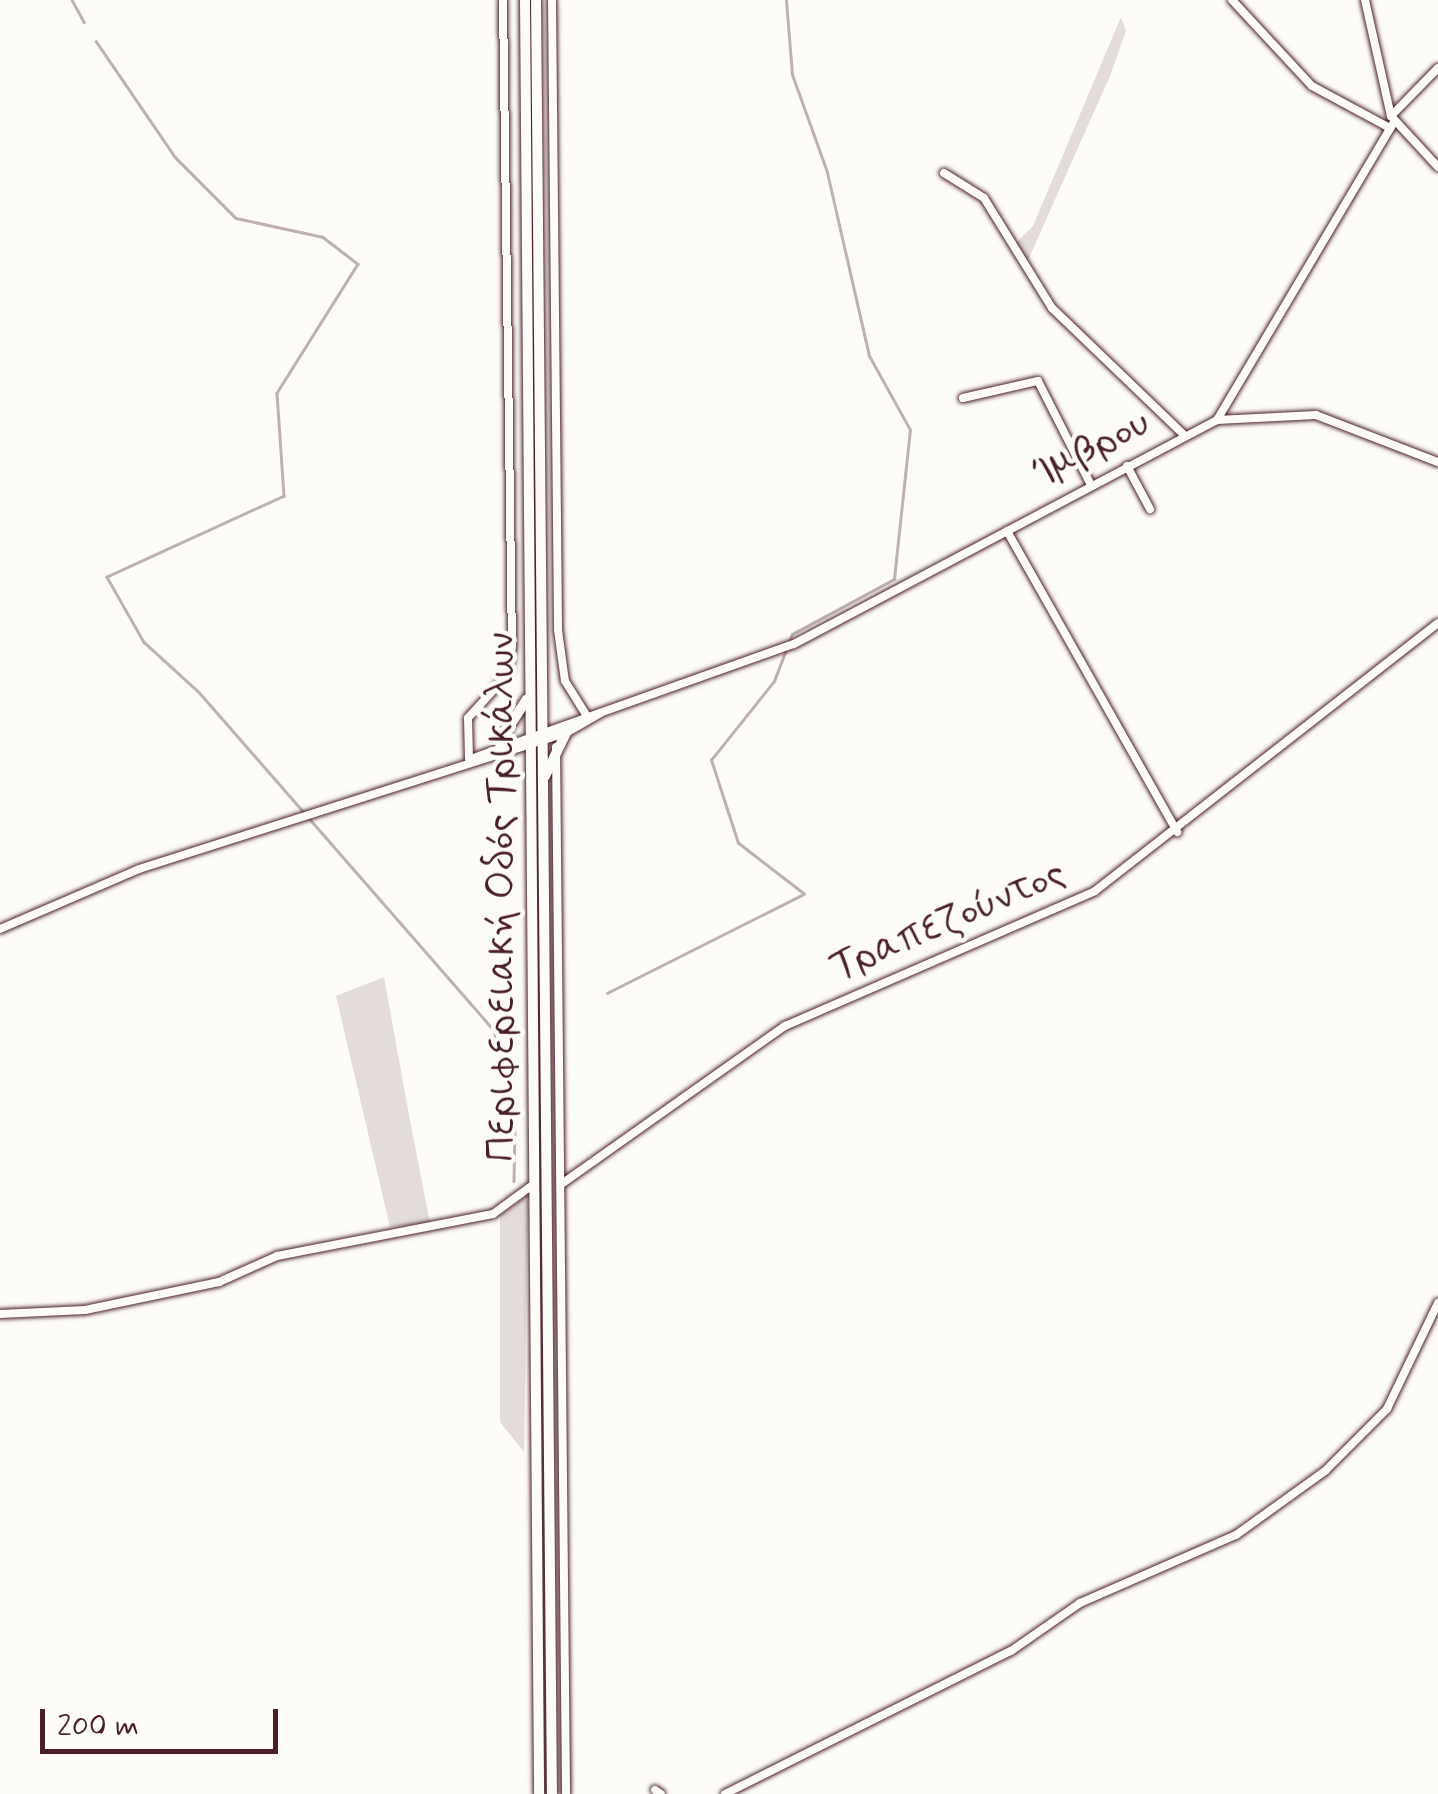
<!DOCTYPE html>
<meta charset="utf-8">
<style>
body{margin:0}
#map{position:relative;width:1438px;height:1794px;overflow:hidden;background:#fdfcf7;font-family:Mynerve,sans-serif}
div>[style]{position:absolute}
.green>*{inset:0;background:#e3dcda}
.stream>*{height:2.5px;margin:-1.25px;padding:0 1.25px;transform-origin:1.25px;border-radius:1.25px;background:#c0b1b1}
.roads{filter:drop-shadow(0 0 2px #4a1f2b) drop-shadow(0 0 2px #4a1f2b)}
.minor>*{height:8px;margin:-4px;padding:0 4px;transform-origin:4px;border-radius:4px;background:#fdfcf7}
.major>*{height:10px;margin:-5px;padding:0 5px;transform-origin:5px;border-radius:5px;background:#fdfcf7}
span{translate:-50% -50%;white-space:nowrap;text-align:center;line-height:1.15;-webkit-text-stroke:9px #fdfcf7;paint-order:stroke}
.street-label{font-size:40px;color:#4a1f2b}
.scale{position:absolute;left:40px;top:1709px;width:238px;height:45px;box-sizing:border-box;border:5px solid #4a1f2b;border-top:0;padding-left:12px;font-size:30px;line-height:35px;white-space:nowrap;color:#4a1f2b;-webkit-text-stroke:8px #fdfcf7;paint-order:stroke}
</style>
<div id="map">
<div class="green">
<div style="clip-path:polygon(1121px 17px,1126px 31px,1110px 76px,1025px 267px,1012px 247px,1033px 226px)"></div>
<div style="clip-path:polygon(384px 977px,408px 1110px,430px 1223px,390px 1227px,336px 996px)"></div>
<div style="clip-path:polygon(526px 1196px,528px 1200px,524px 1452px,500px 1422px,500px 1216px)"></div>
</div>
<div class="stream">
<div style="left:72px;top:0;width:25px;rotate:61deg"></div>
<div style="left:96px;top:41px;width:140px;rotate:55.7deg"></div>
<div style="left:175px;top:157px;width:86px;rotate:45deg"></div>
<div style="left:236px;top:218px;width:89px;rotate:12.3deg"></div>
<div style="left:323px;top:237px;width:44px;rotate:37.6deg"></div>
<div style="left:358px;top:264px;width:152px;rotate:122.1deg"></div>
<div style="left:277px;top:393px;width:103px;rotate:86.1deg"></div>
<div style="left:284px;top:496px;width:195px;rotate:155.4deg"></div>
<div style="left:107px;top:577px;width:75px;rotate:60.4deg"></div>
<div style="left:144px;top:642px;width:74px;rotate:42.3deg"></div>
<div style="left:199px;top:692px;width:449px;rotate:48.9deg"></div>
<div style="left:494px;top:1030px;width:101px;rotate:78deg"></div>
<div style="left:515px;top:1129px;width:52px;rotate:91.1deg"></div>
<div style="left:607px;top:993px;width:220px;rotate:-26.7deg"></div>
<div style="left:804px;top:894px;width:83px;rotate:-142.3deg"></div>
<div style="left:738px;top:843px;width:87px;rotate:-108deg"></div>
<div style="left:711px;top:760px;width:101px;rotate:-51.4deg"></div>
<div style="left:774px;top:681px;width:50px;rotate:-69deg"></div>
<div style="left:792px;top:634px;width:116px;rotate:-28.3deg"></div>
<div style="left:894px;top:579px;width:150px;rotate:-83.9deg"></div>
<div style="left:910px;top:430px;width:85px;rotate:-119deg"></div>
<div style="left:869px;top:356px;width:189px;rotate:-102.9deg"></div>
<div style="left:827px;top:172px;width:103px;rotate:-109.8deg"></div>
<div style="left:792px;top:75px;width:75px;rotate:-94.6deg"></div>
</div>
<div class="roads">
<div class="minor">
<div style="left:552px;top:0;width:630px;rotate:89.45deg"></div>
<div style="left:558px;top:630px;width:51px;rotate:82.2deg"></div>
<div style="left:565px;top:681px;width:40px;rotate:58deg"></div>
<div style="left:1232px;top:0;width:117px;rotate:47.1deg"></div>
<div style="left:1312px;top:86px;width:89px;rotate:28.3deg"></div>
<div style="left:1365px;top:0;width:119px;rotate:77.4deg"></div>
<div style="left:1391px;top:116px;width:69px;rotate:47.3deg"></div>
<div style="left:1391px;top:116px;width:67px;rotate:-45.6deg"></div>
<div style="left:944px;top:173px;width:47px;rotate:32deg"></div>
<div style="left:984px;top:198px;width:129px;rotate:58.3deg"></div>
<div style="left:1052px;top:308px;width:182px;rotate:43.9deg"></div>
<div style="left:963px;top:398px;width:77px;rotate:-12.8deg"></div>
<div style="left:1038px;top:381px;width:117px;rotate:63deg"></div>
<div style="left:1217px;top:420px;width:347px;rotate:-59.3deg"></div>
<div style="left:1127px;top:466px;width:49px;rotate:61.9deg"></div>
<div style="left:1007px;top:531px;width:346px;rotate:60.5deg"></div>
<div style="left:556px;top:747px;width:1047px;rotate:89.45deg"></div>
<div style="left:476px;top:757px;width:337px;rotate:-19.6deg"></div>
<div style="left:794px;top:644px;width:479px;rotate:-27.9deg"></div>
<div style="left:1217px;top:420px;width:99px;rotate:-2.9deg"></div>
<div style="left:1316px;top:415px;width:131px;rotate:21.1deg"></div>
<div style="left:469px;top:759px;width:41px;rotate:-91.4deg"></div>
<div style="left:468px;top:718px;width:59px;rotate:-47.7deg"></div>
<div style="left:508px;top:674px;width:27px;rotate:-82deg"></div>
<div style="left:512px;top:647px;width:647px;rotate:-90.8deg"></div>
<div style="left:0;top:929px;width:151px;rotate:-23.3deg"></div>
<div style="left:139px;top:869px;width:448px;rotate:-17.7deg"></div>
<div style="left:566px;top:733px;width:39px;rotate:-30deg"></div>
<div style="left:563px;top:1183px;width:272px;rotate:-35.3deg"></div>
<div style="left:785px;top:1026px;width:338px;rotate:-23.5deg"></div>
<div style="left:1095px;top:891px;width:435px;rotate:-38deg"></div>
<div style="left:0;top:1314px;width:85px;rotate:-2.7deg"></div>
<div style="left:85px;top:1310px;width:137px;rotate:-11.8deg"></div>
<div style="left:219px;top:1282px;width:64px;rotate:-24.1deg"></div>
<div style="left:277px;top:1256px;width:220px;rotate:-11deg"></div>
<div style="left:493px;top:1214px;width:51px;rotate:-36.2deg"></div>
<div style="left:655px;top:1790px;width:7px;rotate:34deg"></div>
<div style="left:725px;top:1794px;width:320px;rotate:-26.6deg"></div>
<div style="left:1011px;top:1651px;width:84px;rotate:-34.8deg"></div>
<div style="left:1080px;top:1603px;width:170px;rotate:-23.6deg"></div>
<div style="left:1236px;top:1535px;width:110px;rotate:-35.7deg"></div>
<div style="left:1325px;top:1471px;width:88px;rotate:-45deg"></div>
<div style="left:1387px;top:1409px;width:118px;rotate:-64.3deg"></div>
</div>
<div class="major">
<div style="left:525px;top:0;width:1794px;rotate:89.55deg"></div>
<div style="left:536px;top:0;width:1794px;rotate:89.49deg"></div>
<div style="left:499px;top:742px;width:51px;rotate:-56.9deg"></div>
<div style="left:545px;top:776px;width:48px;rotate:-64deg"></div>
</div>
</div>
<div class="street-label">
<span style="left:1092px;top:449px;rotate:-28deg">Ίμβρου</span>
<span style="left:502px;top:897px;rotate:-90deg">Περιφερειακή Οδός Τρικάλων</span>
<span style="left:948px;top:921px;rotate:-23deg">Τραπεζούντος</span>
</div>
<div class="scale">200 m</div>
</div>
